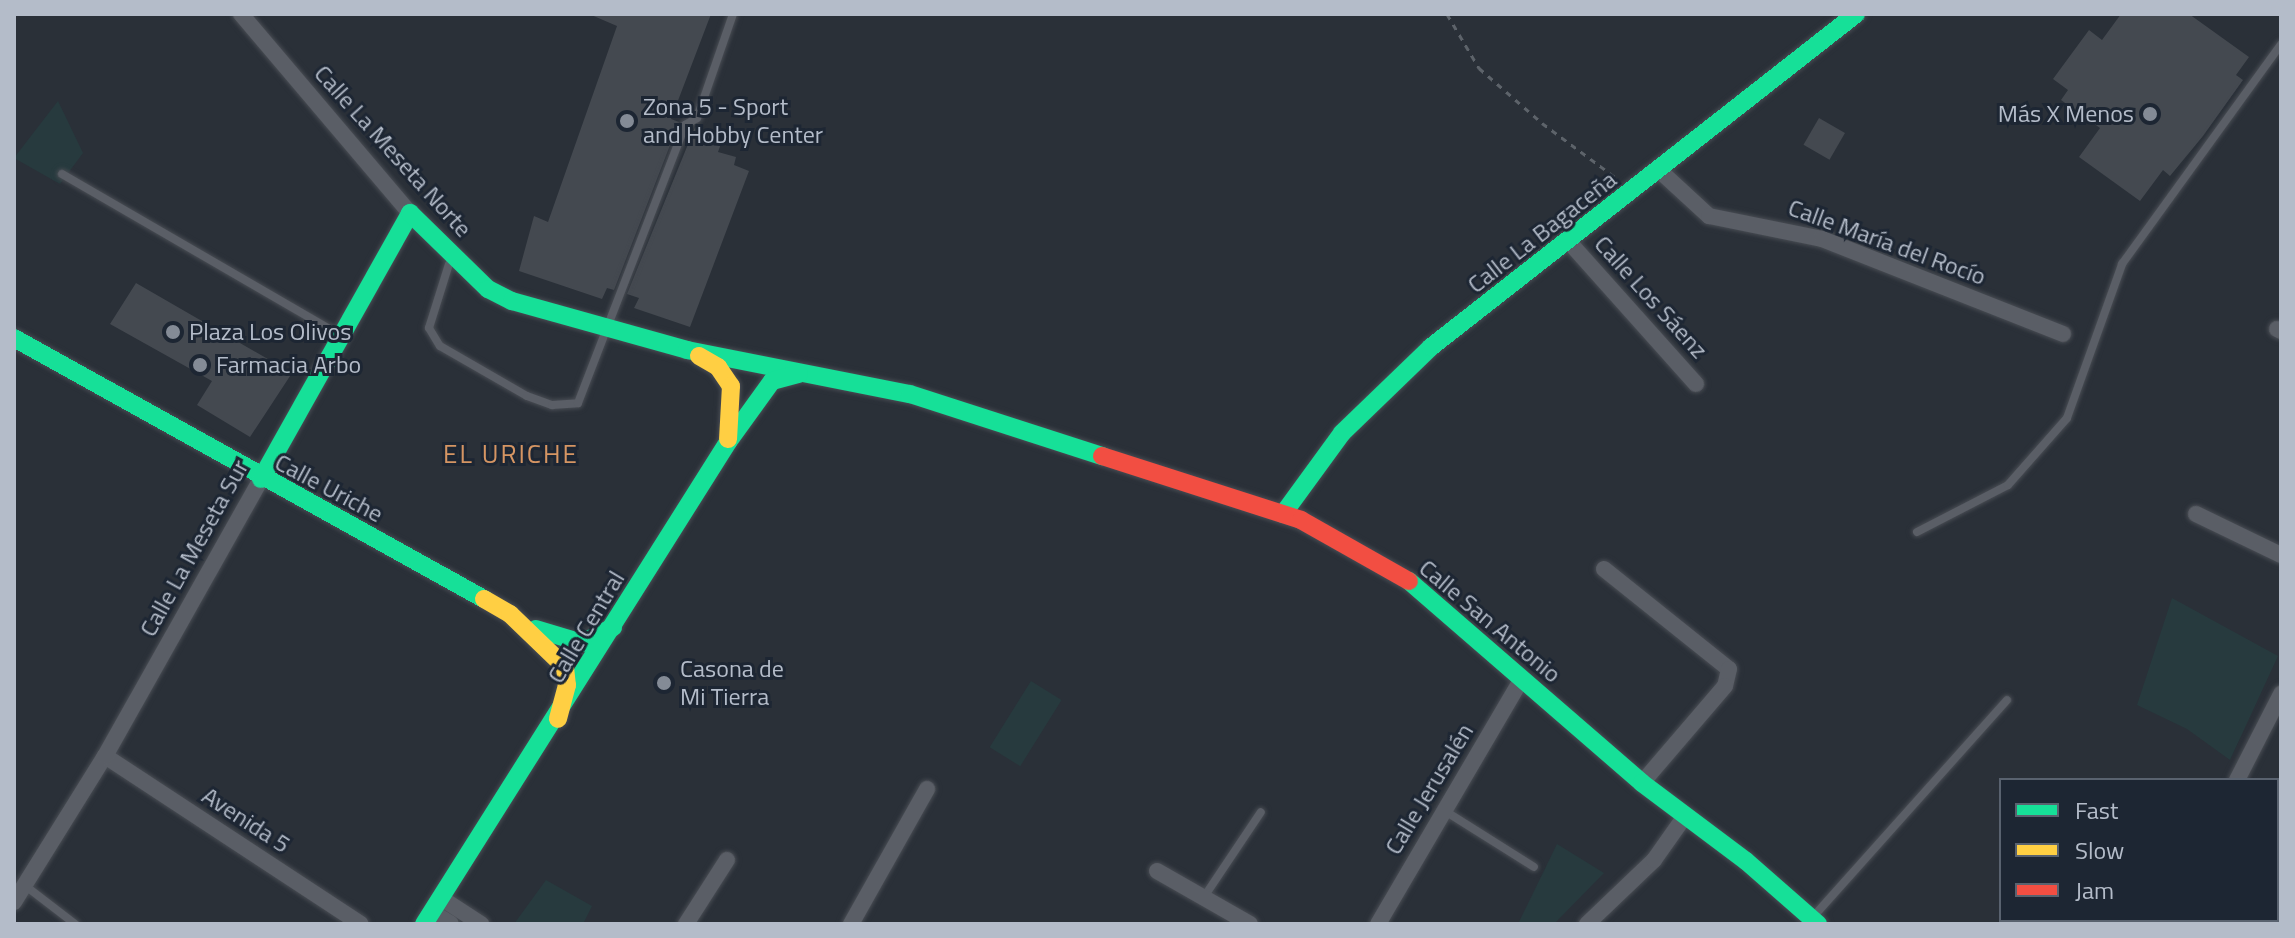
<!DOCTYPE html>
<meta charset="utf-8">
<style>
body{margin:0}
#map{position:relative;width:2295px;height:938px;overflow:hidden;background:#2a3038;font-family:"Titillium Web",sans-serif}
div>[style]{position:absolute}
.green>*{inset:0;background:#273a3e;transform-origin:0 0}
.building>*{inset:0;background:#444950;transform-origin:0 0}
.path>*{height:3px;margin-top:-1.5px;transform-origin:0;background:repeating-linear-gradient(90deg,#5d636a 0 6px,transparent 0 12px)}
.roads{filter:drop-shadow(0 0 2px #484c53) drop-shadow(0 0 2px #484c53)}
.lane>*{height:8px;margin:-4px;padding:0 4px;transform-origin:4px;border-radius:4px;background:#5a5e66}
.street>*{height:16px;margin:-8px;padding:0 8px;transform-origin:8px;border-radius:8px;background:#5a5e66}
.fast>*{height:18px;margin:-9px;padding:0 9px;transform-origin:9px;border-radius:9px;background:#16e098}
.slow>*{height:18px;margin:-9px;padding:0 9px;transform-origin:9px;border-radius:9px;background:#ffcf43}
.jam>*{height:18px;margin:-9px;padding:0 9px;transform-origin:9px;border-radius:9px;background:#f24e42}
.dots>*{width:22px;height:22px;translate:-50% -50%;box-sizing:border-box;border:4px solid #1d2633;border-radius:50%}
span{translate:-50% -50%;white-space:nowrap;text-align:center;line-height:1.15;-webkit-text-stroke:6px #1d2633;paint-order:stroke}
.poi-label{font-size:24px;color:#b4bcc9}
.left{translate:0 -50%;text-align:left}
.right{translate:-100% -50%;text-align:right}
.street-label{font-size:24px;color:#b4bcc9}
.neighbourhood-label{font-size:26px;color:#d59563;letter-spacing:2px}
.frame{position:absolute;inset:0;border:16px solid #b4bcc9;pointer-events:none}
.legend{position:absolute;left:1999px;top:778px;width:280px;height:144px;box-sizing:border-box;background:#1d2633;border:2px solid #59626f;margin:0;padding:10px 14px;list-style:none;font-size:24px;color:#b4bcc9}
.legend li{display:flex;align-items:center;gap:16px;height:40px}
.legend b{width:40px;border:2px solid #59626f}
</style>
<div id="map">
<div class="green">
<div style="clip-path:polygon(58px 101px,83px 153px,60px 184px,14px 158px)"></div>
<div style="clip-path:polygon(2172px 598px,2278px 656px,2230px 760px,2187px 729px,2137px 705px)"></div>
<div style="left:1031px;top:681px;width:36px;height:78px;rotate:32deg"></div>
<div style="clip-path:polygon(1557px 844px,1604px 873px,1554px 924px,1518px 924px)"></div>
<div style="clip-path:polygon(546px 880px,592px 906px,583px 924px,514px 924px)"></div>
</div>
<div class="building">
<div style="clip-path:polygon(589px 14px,711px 14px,671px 119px,679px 122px,614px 290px,607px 288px,602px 299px,519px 271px,534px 216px,548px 222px,617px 26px)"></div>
<div style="clip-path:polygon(2121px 14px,2189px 14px,2249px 57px,2236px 75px,2243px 80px,2203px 136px,2170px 176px,2163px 170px,2140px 201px,2079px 157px,2100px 128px,2061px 100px,2068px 90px,2053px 79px,2089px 30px,2102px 40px)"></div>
<div style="left:1819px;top:118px;width:30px;height:31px;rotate:30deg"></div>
<div style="clip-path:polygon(695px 127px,723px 138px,718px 152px,736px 157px,734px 165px,749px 171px,690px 327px,634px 308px,639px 298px,627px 294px)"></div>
<div style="clip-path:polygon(136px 283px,292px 373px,250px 437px,197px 405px,212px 381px,110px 324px)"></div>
</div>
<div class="path">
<div style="left:1447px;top:14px;width:63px;rotate:59.3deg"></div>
<div style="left:1479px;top:68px;width:84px;rotate:41.1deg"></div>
<div style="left:1542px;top:123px;width:91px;rotate:36.5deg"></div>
</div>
<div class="roads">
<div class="lane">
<div style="left:62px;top:174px;width:319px;rotate:30.1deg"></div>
<div style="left:449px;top:264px;width:67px;rotate:107.4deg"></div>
<div style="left:429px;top:328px;width:21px;rotate:59deg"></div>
<div style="left:440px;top:346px;width:100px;rotate:29.9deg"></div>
<div style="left:527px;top:396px;width:27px;rotate:20deg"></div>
<div style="left:552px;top:405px;width:26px;rotate:-4deg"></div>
<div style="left:578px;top:403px;width:298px;rotate:-68.9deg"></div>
<div style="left:685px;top:125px;width:14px;rotate:-30deg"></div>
<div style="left:697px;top:118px;width:110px;rotate:-70.9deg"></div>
<div style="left:1917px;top:532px;width:102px;rotate:-27.3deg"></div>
<div style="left:2008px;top:485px;width:89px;rotate:-48.6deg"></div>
<div style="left:2067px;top:418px;width:164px;rotate:-70.3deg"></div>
<div style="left:2122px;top:264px;width:271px;rotate:-54.1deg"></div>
<div style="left:1445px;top:811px;width:105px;rotate:32.2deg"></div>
<div style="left:27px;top:887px;width:61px;rotate:37.6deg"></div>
<div style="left:1204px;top:897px;width:102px;rotate:-56.2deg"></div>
<div style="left:1813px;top:917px;width:291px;rotate:-48.2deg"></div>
</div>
<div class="street">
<div style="left:241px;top:14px;width:261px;rotate:49.7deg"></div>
<div style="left:1660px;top:171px;width:67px;rotate:42.6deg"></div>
<div style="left:1709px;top:216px;width:115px;rotate:11.5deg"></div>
<div style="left:1822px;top:239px;width:259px;rotate:21.5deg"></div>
<div style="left:1570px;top:243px;width:189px;rotate:48.2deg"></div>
<div style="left:2277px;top:329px;width:4px;rotate:27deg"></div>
<div style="left:2196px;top:514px;width:94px;rotate:25.8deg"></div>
<div style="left:1604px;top:569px;width:160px;rotate:38.7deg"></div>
<div style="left:1729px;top:669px;width:17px;rotate:103deg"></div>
<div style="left:1725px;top:686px;width:128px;rotate:130.6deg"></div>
<div style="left:105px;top:756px;width:306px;rotate:33.3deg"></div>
<div style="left:2237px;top:780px;width:97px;rotate:-62.9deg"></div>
<div style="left:1157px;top:871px;width:107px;rotate:29.7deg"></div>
<div style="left:441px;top:898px;width:48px;rotate:33deg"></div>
<div style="left:14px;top:902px;width:172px;rotate:-58.1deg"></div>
<div style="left:105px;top:756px;width:318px;rotate:-60.6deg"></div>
<div style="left:432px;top:912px;width:22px;rotate:32deg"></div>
<div style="left:686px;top:924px;width:76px;rotate:-57.4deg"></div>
<div style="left:851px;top:924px;width:155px;rotate:-60.6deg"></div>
<div style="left:1378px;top:924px;width:284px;rotate:-59.6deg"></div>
<div style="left:1587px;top:924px;width:93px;rotate:-43.7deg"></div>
<div style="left:1654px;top:860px;width:54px;rotate:-54.8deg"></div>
<div style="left:2164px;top:924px;width:4px;rotate:-63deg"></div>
</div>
<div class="fast">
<div style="left:14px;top:338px;width:538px;rotate:29.04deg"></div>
<div style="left:261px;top:479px;width:305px;rotate:-60.7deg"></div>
<div style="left:410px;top:213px;width:109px;rotate:44.3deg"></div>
<div style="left:488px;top:289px;width:27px;rotate:27deg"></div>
<div style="left:512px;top:301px;width:182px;rotate:15.6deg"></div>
<div style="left:687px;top:350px;width:227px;rotate:11.2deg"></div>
<div style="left:910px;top:394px;width:202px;rotate:17.9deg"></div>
<div style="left:1283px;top:514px;width:100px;rotate:-53.9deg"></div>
<div style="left:1342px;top:433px;width:124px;rotate:-44deg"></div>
<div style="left:1431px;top:347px;width:540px;rotate:-38.08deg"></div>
<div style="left:1409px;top:581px;width:308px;rotate:40.9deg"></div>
<div style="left:1642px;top:783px;width:130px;rotate:36.9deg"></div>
<div style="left:1746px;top:861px;width:96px;rotate:41.2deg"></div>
<div style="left:536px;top:629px;width:48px;rotate:16.9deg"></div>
<div style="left:582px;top:643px;width:35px;rotate:-27deg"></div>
<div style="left:424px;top:924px;width:570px;rotate:-57.76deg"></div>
<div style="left:728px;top:442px;width:75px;rotate:-54.2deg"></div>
<div style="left:772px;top:381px;width:28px;rotate:-15deg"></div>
</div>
<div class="slow">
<div style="left:699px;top:356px;width:22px;rotate:30deg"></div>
<div style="left:718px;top:367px;width:23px;rotate:56deg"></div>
<div style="left:731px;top:386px;width:53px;rotate:93.2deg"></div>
<div style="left:484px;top:599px;width:30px;rotate:30deg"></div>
<div style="left:510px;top:614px;width:76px;rotate:43.9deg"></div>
<div style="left:565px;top:667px;width:18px;rotate:84deg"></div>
<div style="left:567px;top:685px;width:35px;rotate:105deg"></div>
</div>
<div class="jam">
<div style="left:1102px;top:456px;width:209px;rotate:17.8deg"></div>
<div style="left:1301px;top:520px;width:124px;rotate:29.5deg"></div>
</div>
</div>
<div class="dots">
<div style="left:2150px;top:114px;background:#848b96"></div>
<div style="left:627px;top:121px;background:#848b96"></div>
<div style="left:173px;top:332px;background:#848b96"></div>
<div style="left:200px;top:365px;background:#848b96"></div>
<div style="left:664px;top:683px;background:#848b96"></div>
</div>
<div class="poi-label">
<span class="left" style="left:643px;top:121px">Zona 5 - Sport<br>and Hobby Center</span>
<span class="right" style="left:2134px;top:114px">Más X Menos</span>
<span class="left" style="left:189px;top:332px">Plaza Los Olivos</span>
<span class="left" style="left:216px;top:365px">Farmacia Arbo</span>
<span class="left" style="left:680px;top:683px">Casona de<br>Mi Tierra</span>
</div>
<div class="street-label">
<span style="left:393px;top:151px;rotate:48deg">Calle La Meseta Norte</span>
<span style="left:1542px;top:232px;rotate:-38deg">Calle La Bagaceña</span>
<span style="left:1887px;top:242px;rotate:20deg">Calle María del Rocío</span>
<span style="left:1651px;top:297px;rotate:48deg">Calle Los Sáenz</span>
<span style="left:329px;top:488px;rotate:28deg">Calle Uriche</span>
<span style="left:194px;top:548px;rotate:-61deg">Calle La Meseta Sur</span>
<span style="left:1490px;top:621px;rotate:40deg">Calle San Antonio</span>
<span style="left:586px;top:627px;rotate:-59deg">Calle Central</span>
<span style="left:1429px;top:789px;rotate:-59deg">Calle Jerusalén</span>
<span style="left:246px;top:820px;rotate:33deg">Avenida 5</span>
</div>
<div class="neighbourhood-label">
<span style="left:511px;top:454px">EL URICHE</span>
</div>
<div class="frame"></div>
<ul class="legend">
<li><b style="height:10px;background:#16e098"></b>Fast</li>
<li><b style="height:10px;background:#ffcf43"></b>Slow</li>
<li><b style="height:10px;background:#f24e42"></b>Jam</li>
</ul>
</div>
